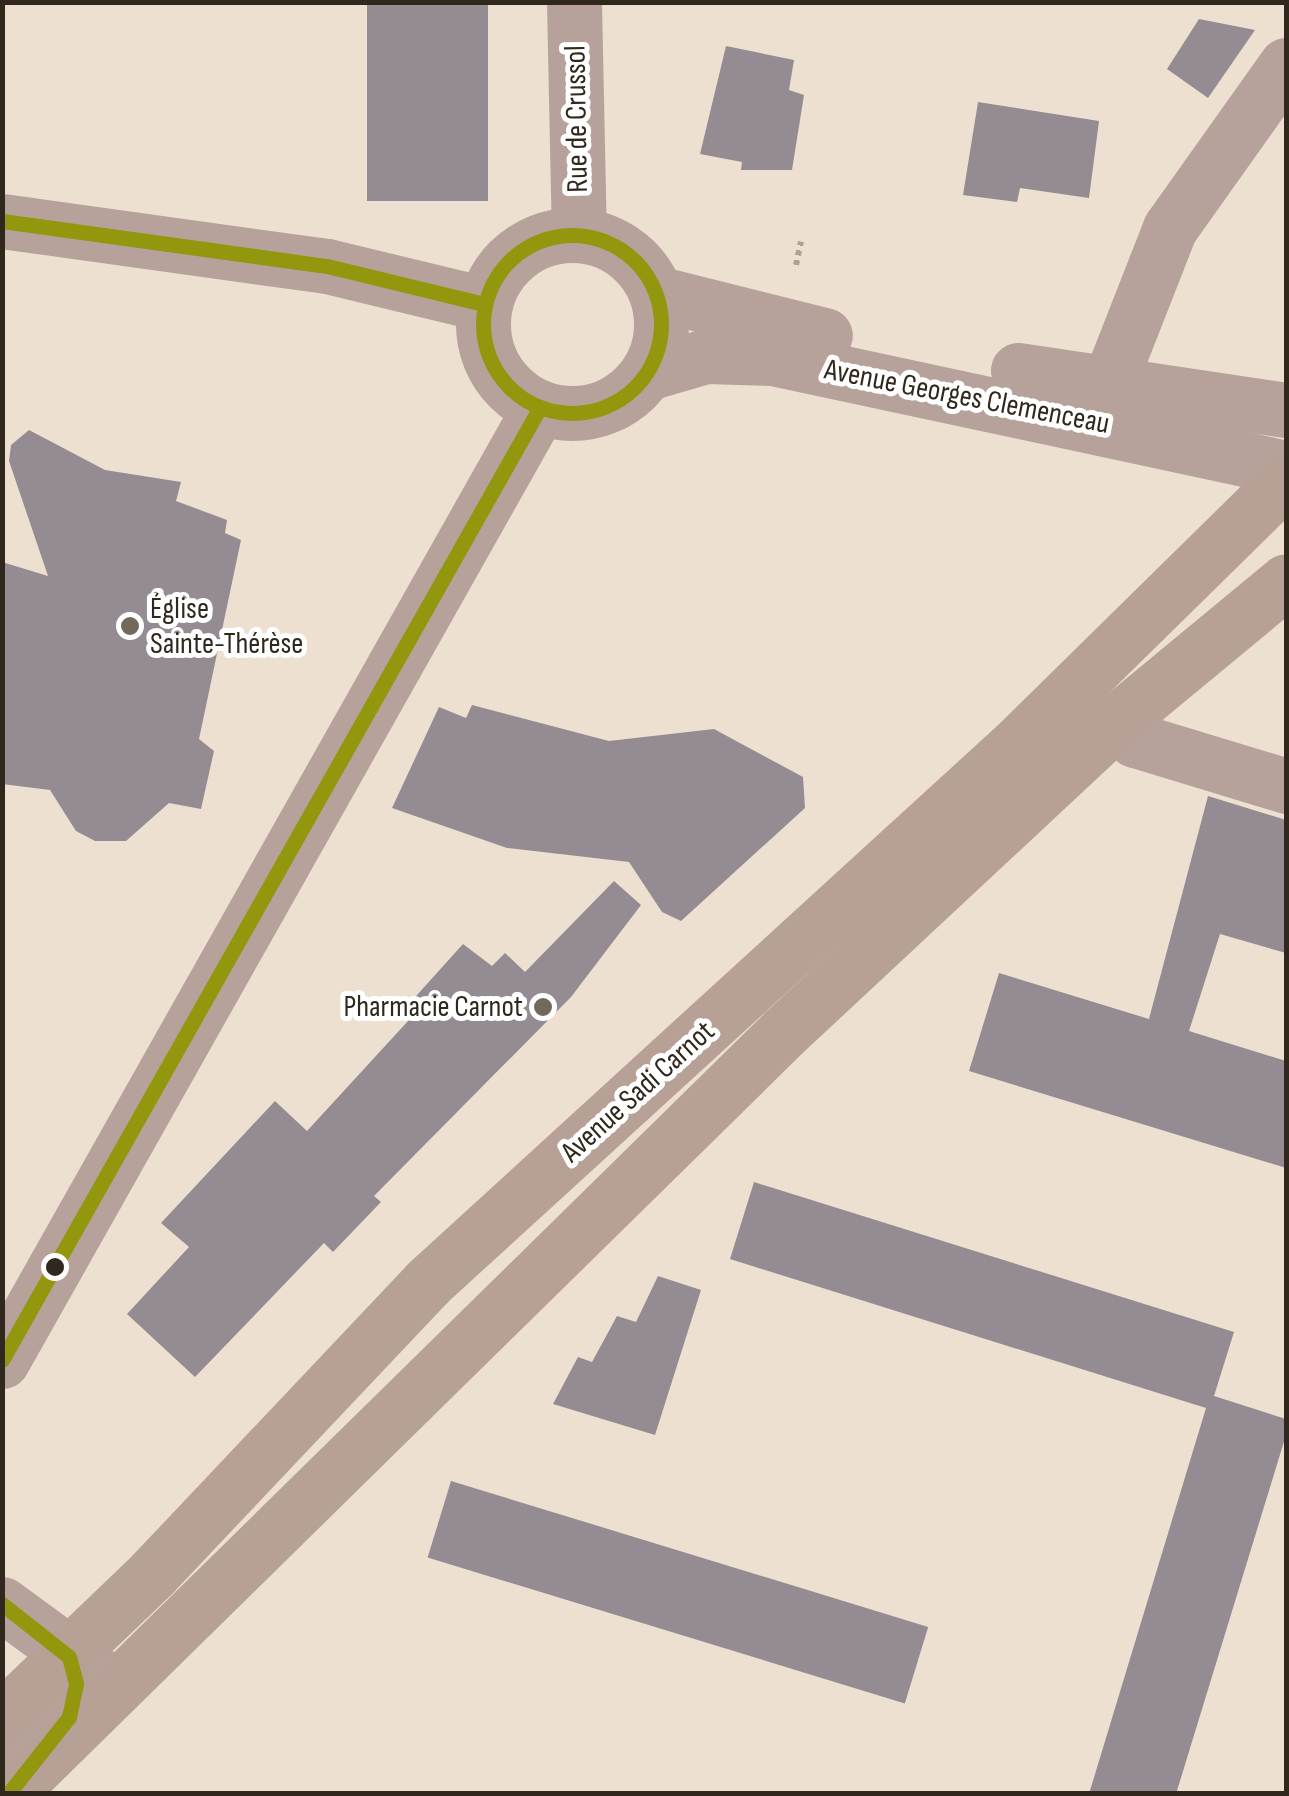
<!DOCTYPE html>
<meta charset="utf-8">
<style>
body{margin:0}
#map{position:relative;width:1289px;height:1796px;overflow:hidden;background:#ede0d0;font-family:"Sofia Sans Condensed",sans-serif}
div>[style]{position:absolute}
.building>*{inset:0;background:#948c92;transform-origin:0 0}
.path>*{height:6px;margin-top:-3px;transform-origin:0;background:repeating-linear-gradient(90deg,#aea098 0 5px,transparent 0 10px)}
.street>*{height:55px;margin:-27.5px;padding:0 27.5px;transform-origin:27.5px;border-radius:27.5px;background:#b6a29b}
.street>.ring{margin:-27.5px;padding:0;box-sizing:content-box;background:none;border:55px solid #b6a29b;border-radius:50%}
.primary>*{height:55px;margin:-27.5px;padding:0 27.5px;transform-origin:27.5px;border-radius:27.5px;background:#b7a197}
.bus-1>*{height:15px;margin:-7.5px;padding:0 7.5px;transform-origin:7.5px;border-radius:7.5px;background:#92970d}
.bus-1>.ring{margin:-7.5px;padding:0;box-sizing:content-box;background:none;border:15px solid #92970d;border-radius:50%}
.dots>*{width:28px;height:28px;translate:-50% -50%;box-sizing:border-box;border:5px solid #fff;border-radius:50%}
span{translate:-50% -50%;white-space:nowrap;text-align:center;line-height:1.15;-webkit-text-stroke:10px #fff;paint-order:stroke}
.street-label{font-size:30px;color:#31281d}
.poi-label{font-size:30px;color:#31281d}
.left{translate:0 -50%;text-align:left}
.right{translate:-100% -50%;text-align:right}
.frame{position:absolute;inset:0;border:5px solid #31281d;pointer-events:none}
</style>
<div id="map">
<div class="building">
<div style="left:367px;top:2px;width:121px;height:199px"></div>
<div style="clip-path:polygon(1199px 19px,1255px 30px,1208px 98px,1167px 69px)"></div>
<div style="clip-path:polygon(726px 46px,794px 60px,789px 90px,804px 95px,792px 170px,741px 170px,742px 162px,700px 154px)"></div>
<div style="clip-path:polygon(978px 102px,1099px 121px,1089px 198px,1020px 188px,1017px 202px,963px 195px)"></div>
<div style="clip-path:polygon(29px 430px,105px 470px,181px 482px,176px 501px,227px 520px,225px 533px,241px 540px,199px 739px,214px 751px,201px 809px,169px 803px,126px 841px,95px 841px,76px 831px,50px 790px,2px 784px,2px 562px,48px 576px,9px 461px,11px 445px)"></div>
<div style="clip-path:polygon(472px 705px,609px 741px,714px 729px,803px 777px,805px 808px,681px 921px,662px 912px,629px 862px,507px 848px,392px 808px,439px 707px,466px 718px)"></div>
<div style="clip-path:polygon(1208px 796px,1286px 820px,1286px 953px,1220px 934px,1189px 1031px,1286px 1061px,1286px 1168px,969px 1071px,999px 973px,1149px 1019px)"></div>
<div style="clip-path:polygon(614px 881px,641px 905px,571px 997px,374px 1196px,381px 1202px,333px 1252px,324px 1243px,195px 1377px,127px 1314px,189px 1247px,161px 1223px,275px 1101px,307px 1131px,408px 1021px,399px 1015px,463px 944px,492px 966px,505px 953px,525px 972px)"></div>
<div style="clip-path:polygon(754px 1182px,1234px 1332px,1214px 1396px,1286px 1419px,1286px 1435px,1176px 1794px,1089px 1794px,1206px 1408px,730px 1259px)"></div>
<div style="clip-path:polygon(658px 1276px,701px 1290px,655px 1435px,553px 1404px,578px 1357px,592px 1362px,617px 1316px,636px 1322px)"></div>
<div style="left:451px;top:1481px;width:499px;height:80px;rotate:17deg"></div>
</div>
<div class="path">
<div style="left:796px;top:265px;width:24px;rotate:-78deg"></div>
</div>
<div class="street">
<div style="left:574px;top:2px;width:233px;rotate:88.8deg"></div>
<div style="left:2px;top:221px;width:328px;rotate:7.9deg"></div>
<div style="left:327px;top:266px;width:162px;rotate:13.6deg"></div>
<div class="ring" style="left:483px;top:235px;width:123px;height:123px"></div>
<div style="left:656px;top:293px;width:174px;rotate:14deg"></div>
<div style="left:1018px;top:370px;width:271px;rotate:8.5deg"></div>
<div style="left:647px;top:373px;width:61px;rotate:-16.1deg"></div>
<div style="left:706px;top:356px;width:67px;rotate:1.7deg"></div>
<div style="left:773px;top:358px;width:525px;rotate:12.1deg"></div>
<div style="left:1108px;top:386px;width:170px;rotate:-68.6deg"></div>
<div style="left:1170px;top:228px;width:200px;rotate:-54.6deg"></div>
<div style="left:1117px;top:721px;width:26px;rotate:47deg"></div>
<div style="left:1135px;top:740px;width:158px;rotate:16.9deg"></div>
<div style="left:2px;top:1361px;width:1095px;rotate:-60.58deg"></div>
<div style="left:2px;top:1604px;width:139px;rotate:36.2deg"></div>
<div style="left:114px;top:1686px;width:98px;rotate:145.8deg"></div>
<div style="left:33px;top:1741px;width:31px;rotate:173deg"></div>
</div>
<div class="primary">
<div style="left:2px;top:1718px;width:209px;rotate:-43.8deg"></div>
<div style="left:153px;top:1573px;width:399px;rotate:-46.6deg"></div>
<div style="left:427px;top:1283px;width:798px;rotate:-42.41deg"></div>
<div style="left:1016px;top:745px;width:378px;rotate:-44.5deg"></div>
<div style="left:8px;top:1794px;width:1089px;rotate:-44.48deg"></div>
<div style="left:785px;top:1031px;width:454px;rotate:-43deg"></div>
<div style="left:1117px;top:721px;width:219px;rotate:-39.6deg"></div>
</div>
<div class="bus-1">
<div style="left:2px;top:221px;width:328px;rotate:7.9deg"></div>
<div style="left:327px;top:266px;width:162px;rotate:13.6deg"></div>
<div class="ring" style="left:483px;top:235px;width:163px;height:163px"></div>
<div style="left:2px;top:1360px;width:1094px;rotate:-60.55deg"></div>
<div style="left:2px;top:1604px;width:85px;rotate:38.3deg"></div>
<div style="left:69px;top:1657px;width:28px;rotate:75deg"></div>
<div style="left:76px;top:1684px;width:34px;rotate:102deg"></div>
<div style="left:69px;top:1717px;width:98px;rotate:128.4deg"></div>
</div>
<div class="dots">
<div style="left:130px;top:626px;background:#73685c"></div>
<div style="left:543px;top:1007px;background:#73685c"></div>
<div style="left:55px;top:1267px;background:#31281d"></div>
</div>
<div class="street-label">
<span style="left:577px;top:119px;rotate:-91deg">Rue de Crussol</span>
<span style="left:967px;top:397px;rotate:11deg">Avenue Georges Clemenceau</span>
<span style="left:638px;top:1092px;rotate:-42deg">Avenue Sadi Carnot</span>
</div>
<div class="poi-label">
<span class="left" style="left:150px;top:626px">Église<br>Sainte-Thérèse</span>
<span class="right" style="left:523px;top:1007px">Pharmacie Carnot</span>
</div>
<div class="frame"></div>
</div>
